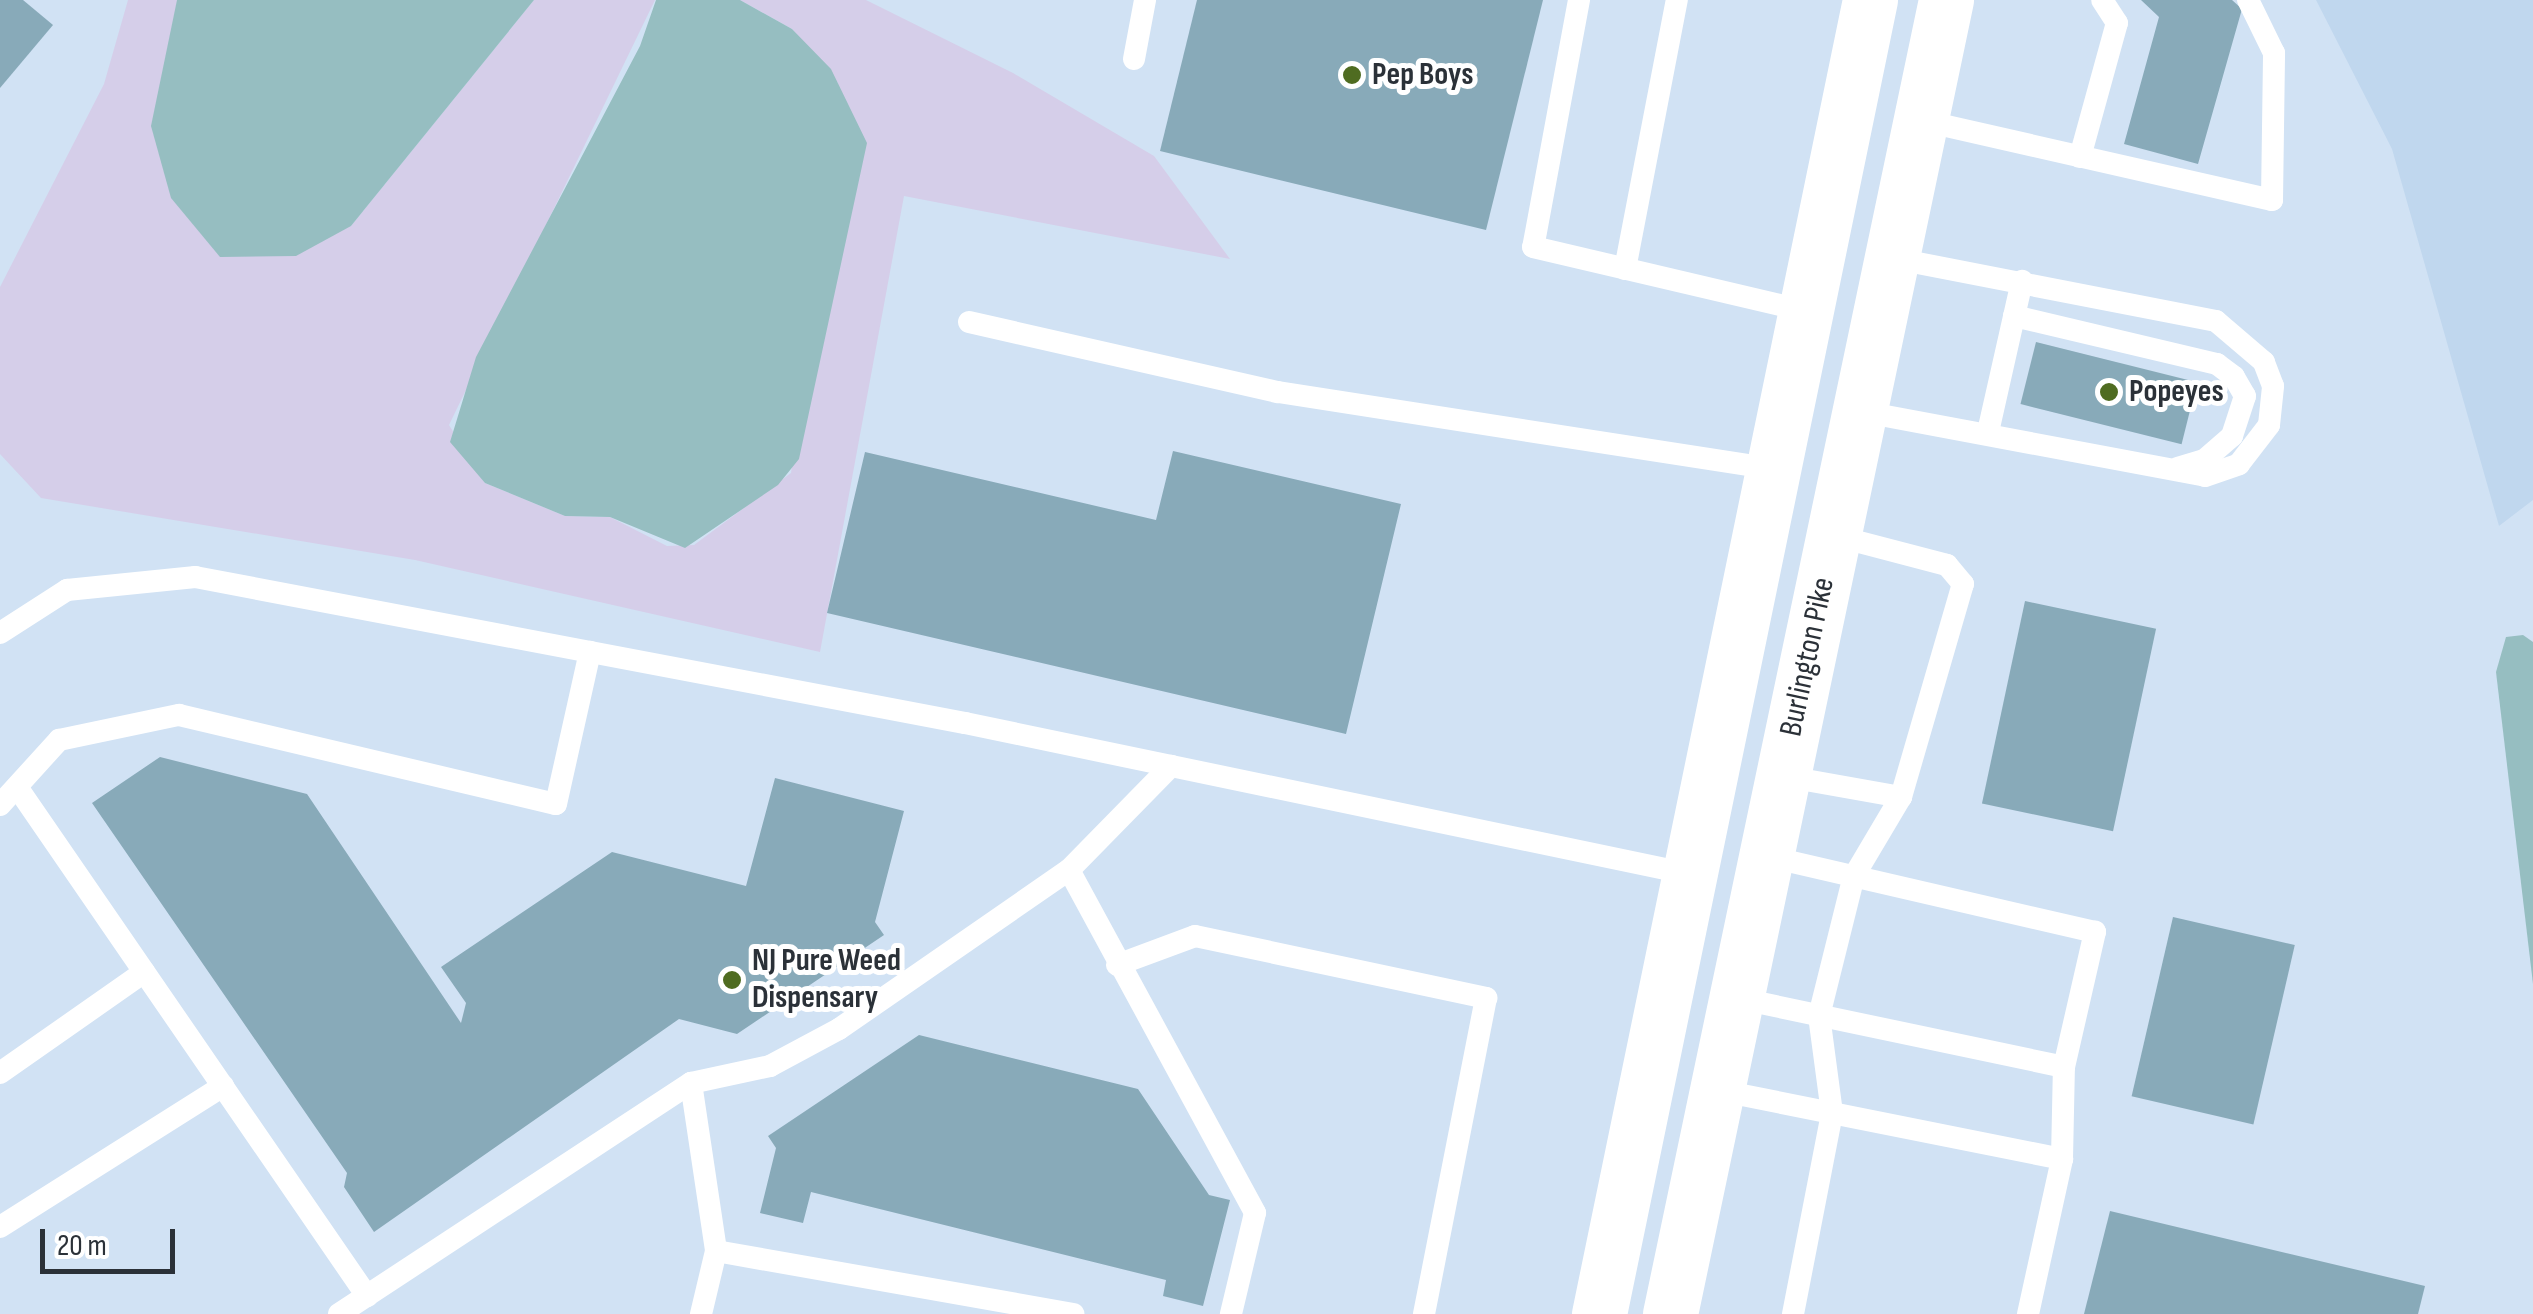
<!DOCTYPE html>
<style>
body{margin:0}
#map{position:relative;width:2533px;height:1314px;overflow:hidden;background:#d1e2f4;font-family:"Sofia Sans Condensed",sans-serif}
div>[style]{position:absolute}
.built>*{inset:0;background:#c0d7ee}
.green>*{inset:0;background:#d5cee9}
.water>*{inset:0;background:#96bec1}
.building>*{inset:0;background:#88aab9;transform-origin:0 0}
.service>*{height:22px;margin:-11px;padding:0 11px;transform-origin:11px;border-radius:11px;background:#fff}
.trunk>*{height:55px;margin:-27.5px;padding:0 27.5px;transform-origin:27.5px;border-radius:27.5px;background:#fff}
.dots>*{width:28px;height:28px;translate:-50% -50%;box-sizing:border-box;border:5px solid #fff;border-radius:50%}
span{translate:-50% -50%;white-space:nowrap;text-align:center;line-height:1.15;-webkit-text-stroke:10px #fff;paint-order:stroke}
.poi-label{font-size:32px;color:#2b3138;font-weight:700}
.left{translate:0 -50%;text-align:left}
.street-label{font-size:32px;color:#2b3138}
.scale{position:absolute;left:40px;top:1229px;width:135px;height:45px;box-sizing:border-box;border:5px solid #2b3138;border-top:0;padding-left:12px;font-size:30px;line-height:35px;white-space:nowrap;color:#2b3138;-webkit-text-stroke:8px #fff;paint-order:stroke}
</style>
<div id="map">
<div class="built">
<div style="clip-path:polygon(2316px 0,2533px 0,2533px 500px,2499px 526px,2392px 149px)"></div>
</div>
<div class="green">
<div style="clip-path:polygon(128px 0,177px 0,175px 23px,351px 226px,534px 0,655px 0,449px 425px,485px 483px,565px 516px,610px 517px,667px 546px,694px 545px,791px 473px,838px 83px,792px 29px,740px 0,866px 0,1013px 73px,1154px 156px,1230px 259px,904px 196px,820px 652px,415px 560px,41px 498px,0 454px,0 287px,104px 84px)"></div>
</div>
<div class="water">
<div style="clip-path:polygon(177px 0,534px 0,351px 226px,296px 256px,220px 257px,171px 198px,151px 126px)"></div>
<div style="clip-path:polygon(656px 0,740px 0,792px 29px,831px 69px,867px 143px,799px 459px,778px 485px,685px 548px,610px 517px,565px 516px,485px 483px,450px 442px,476px 357px,640px 46px)"></div>
<div style="clip-path:polygon(2523px 635px,2533px 642px,2533px 984px,2496px 672px,2506px 637px)"></div>
</div>
<div class="building">
<div style="clip-path:polygon(0 0,23px 0,53px 25px,0 88px)"></div>
<div style="clip-path:polygon(1197px 0,1543px 0,1486px 230px,1160px 151px)"></div>
<div style="clip-path:polygon(2141px 0,2232px 0,2242px 9px,2198px 164px,2124px 144px,2159px 17px)"></div>
<div style="left:2036px;top:342px;width:166px;height:64px;rotate:14deg"></div>
<div style="clip-path:polygon(1173px 451px,1401px 504px,1346px 734px,827px 613px,865px 452px,1156px 520px)"></div>
<div style="left:2025px;top:601px;width:134px;height:207px;rotate:12deg"></div>
<div style="clip-path:polygon(160px 757px,307px 794px,461px 1023px,466px 1003px,441px 967px,612px 852px,746px 886px,775px 778px,904px 811px,875px 922px,884px 935px,737px 1034px,679px 1019px,374px 1232px,344px 1187px,347px 1173px,92px 803px)"></div>
<div style="left:2173px;top:917px;width:125px;height:184px;rotate:13deg"></div>
<div style="clip-path:polygon(919px 1035px,1138px 1089px,1209px 1195px,1230px 1200px,1203px 1306px,1163px 1296px,1166px 1280px,811px 1192px,803px 1223px,760px 1213px,776px 1148px,768px 1136px)"></div>
<div style="clip-path:polygon(2110px 1211px,2425px 1286px,2418px 1314px,2084px 1314px)"></div>
</div>
<div class="service">
<div style="left:1579px;top:0;width:251px;rotate:100.5deg"></div>
<div style="left:1533px;top:247px;width:280px;rotate:13.2deg"></div>
<div style="left:1134px;top:59px;width:60px;rotate:-79.4deg"></div>
<div style="left:1920px;top:120px;width:361px;rotate:12.8deg"></div>
<div style="left:2272px;top:200px;width:147px;rotate:-89.2deg"></div>
<div style="left:2274px;top:53px;width:59px;rotate:-116.1deg"></div>
<div style="left:2080px;top:157px;width:139px;rotate:-74.6deg"></div>
<div style="left:2117px;top:23px;width:27px;rotate:-123deg"></div>
<div style="left:1625px;top:269px;width:274px;rotate:-79.1deg"></div>
<div style="left:2014px;top:316px;width:209px;rotate:13.3deg"></div>
<div style="left:2217px;top:364px;width:21px;rotate:37deg"></div>
<div style="left:2234px;top:377px;width:22px;rotate:60deg"></div>
<div style="left:2245px;top:396px;width:42px;rotate:108deg"></div>
<div style="left:2232px;top:436px;width:37px;rotate:139deg"></div>
<div style="left:2204px;top:460px;width:27px;rotate:163deg"></div>
<div style="left:969px;top:322px;width:317px;rotate:12.8deg"></div>
<div style="left:1278px;top:392px;width:501px;rotate:8.84deg"></div>
<div style="left:1859px;top:411px;width:352px;rotate:10.6deg"></div>
<div style="left:2205px;top:476px;width:36px;rotate:-19deg"></div>
<div style="left:2239px;top:464px;width:49px;rotate:-52.4deg"></div>
<div style="left:2269px;top:425px;width:39px;rotate:-84deg"></div>
<div style="left:2273px;top:386px;width:26px;rotate:-111deg"></div>
<div style="left:2264px;top:362px;width:63px;rotate:-139.5deg"></div>
<div style="left:2216px;top:321px;width:329px;rotate:-169deg"></div>
<div style="left:1988px;top:432px;width:155px;rotate:-77.3deg"></div>
<div style="left:0;top:633px;width:80px;rotate:-32.7deg"></div>
<div style="left:67px;top:590px;width:129px;rotate:-5.8deg"></div>
<div style="left:195px;top:577px;width:784px;rotate:10.74deg"></div>
<div style="left:965px;top:723px;width:741px;rotate:11.77deg"></div>
<div style="left:1783px;top:776px;width:120px;rotate:10.1deg"></div>
<div style="left:1901px;top:797px;width:222px;rotate:-73.8deg"></div>
<div style="left:1963px;top:584px;width:25px;rotate:-130deg"></div>
<div style="left:1947px;top:565px;width:118px;rotate:-165.3deg"></div>
<div style="left:17px;top:787px;width:618px;rotate:55.49deg"></div>
<div style="left:0;top:805px;width:88px;rotate:-47.8deg"></div>
<div style="left:59px;top:740px;width:123px;rotate:-11.8deg"></div>
<div style="left:179px;top:715px;width:387px;rotate:13.3deg"></div>
<div style="left:556px;top:804px;width:156px;rotate:-77.4deg"></div>
<div style="left:1069px;top:870px;width:390px;rotate:61.5deg"></div>
<div style="left:1255px;top:1213px;width:104px;rotate:103.4deg"></div>
<div style="left:1117px;top:965px;width:83px;rotate:-20.4deg"></div>
<div style="left:1195px;top:936px;width:298px;rotate:12deg"></div>
<div style="left:1486px;top:998px;width:322px;rotate:101.1deg"></div>
<div style="left:1737px;top:998px;width:334px;rotate:11.9deg"></div>
<div style="left:2064px;top:1067px;width:139px;rotate:-77.1deg"></div>
<div style="left:2095px;top:932px;width:338px;rotate:-167deg"></div>
<div style="left:0;top:1073px;width:176px;rotate:-35deg"></div>
<div style="left:691px;top:1083px;width:170px;rotate:81.5deg"></div>
<div style="left:1717px;top:1090px;width:352px;rotate:11.3deg"></div>
<div style="left:0;top:1227px;width:264px;rotate:-32.3deg"></div>
<div style="left:339px;top:1314px;width:421px;rotate:-33.3deg"></div>
<div style="left:691px;top:1083px;width:81px;rotate:-12.1deg"></div>
<div style="left:770px;top:1066px;width:78px;rotate:-28.2deg"></div>
<div style="left:839px;top:1029px;width:280px;rotate:-34.7deg"></div>
<div style="left:1069px;top:870px;width:146px;rotate:-45.6deg"></div>
<div style="left:701px;top:1314px;width:65px;rotate:-76.6deg"></div>
<div style="left:716px;top:1251px;width:363px;rotate:10deg"></div>
<div style="left:1793px;top:1314px;width:205px;rotate:-79deg"></div>
<div style="left:1832px;top:1113px;width:98px;rotate:-97.6deg"></div>
<div style="left:1819px;top:1016px;width:144px;rotate:-76deg"></div>
<div style="left:1854px;top:876px;width:92px;rotate:-59.3deg"></div>
<div style="left:2028px;top:1314px;width:159px;rotate:-77.6deg"></div>
<div style="left:2062px;top:1159px;width:92px;rotate:-88.8deg"></div>
</div>
<div class="trunk">
<div style="left:1599px;top:1314px;width:1342px;rotate:-78.35deg"></div>
<div style="left:1670px;top:1314px;width:1343px;rotate:-78.14deg"></div>
</div>
<div class="dots">
<div style="left:1352px;top:75px;background:#4f6c21"></div>
<div style="left:2109px;top:392px;background:#4f6c21"></div>
<div style="left:732px;top:980px;background:#4f6c21"></div>
</div>
<div class="poi-label">
<span class="left" style="left:1372px;top:75px">Pep Boys</span>
<span class="left" style="left:2129px;top:392px">Popeyes</span>
<span class="left" style="left:752px;top:980px">NJ Pure Weed<br>Dispensary</span>
</div>
<div class="street-label">
<span style="left:1808px;top:657px;rotate:-78deg">Burlington Pike</span>
</div>
<div class="scale">20 m</div>
</div>
